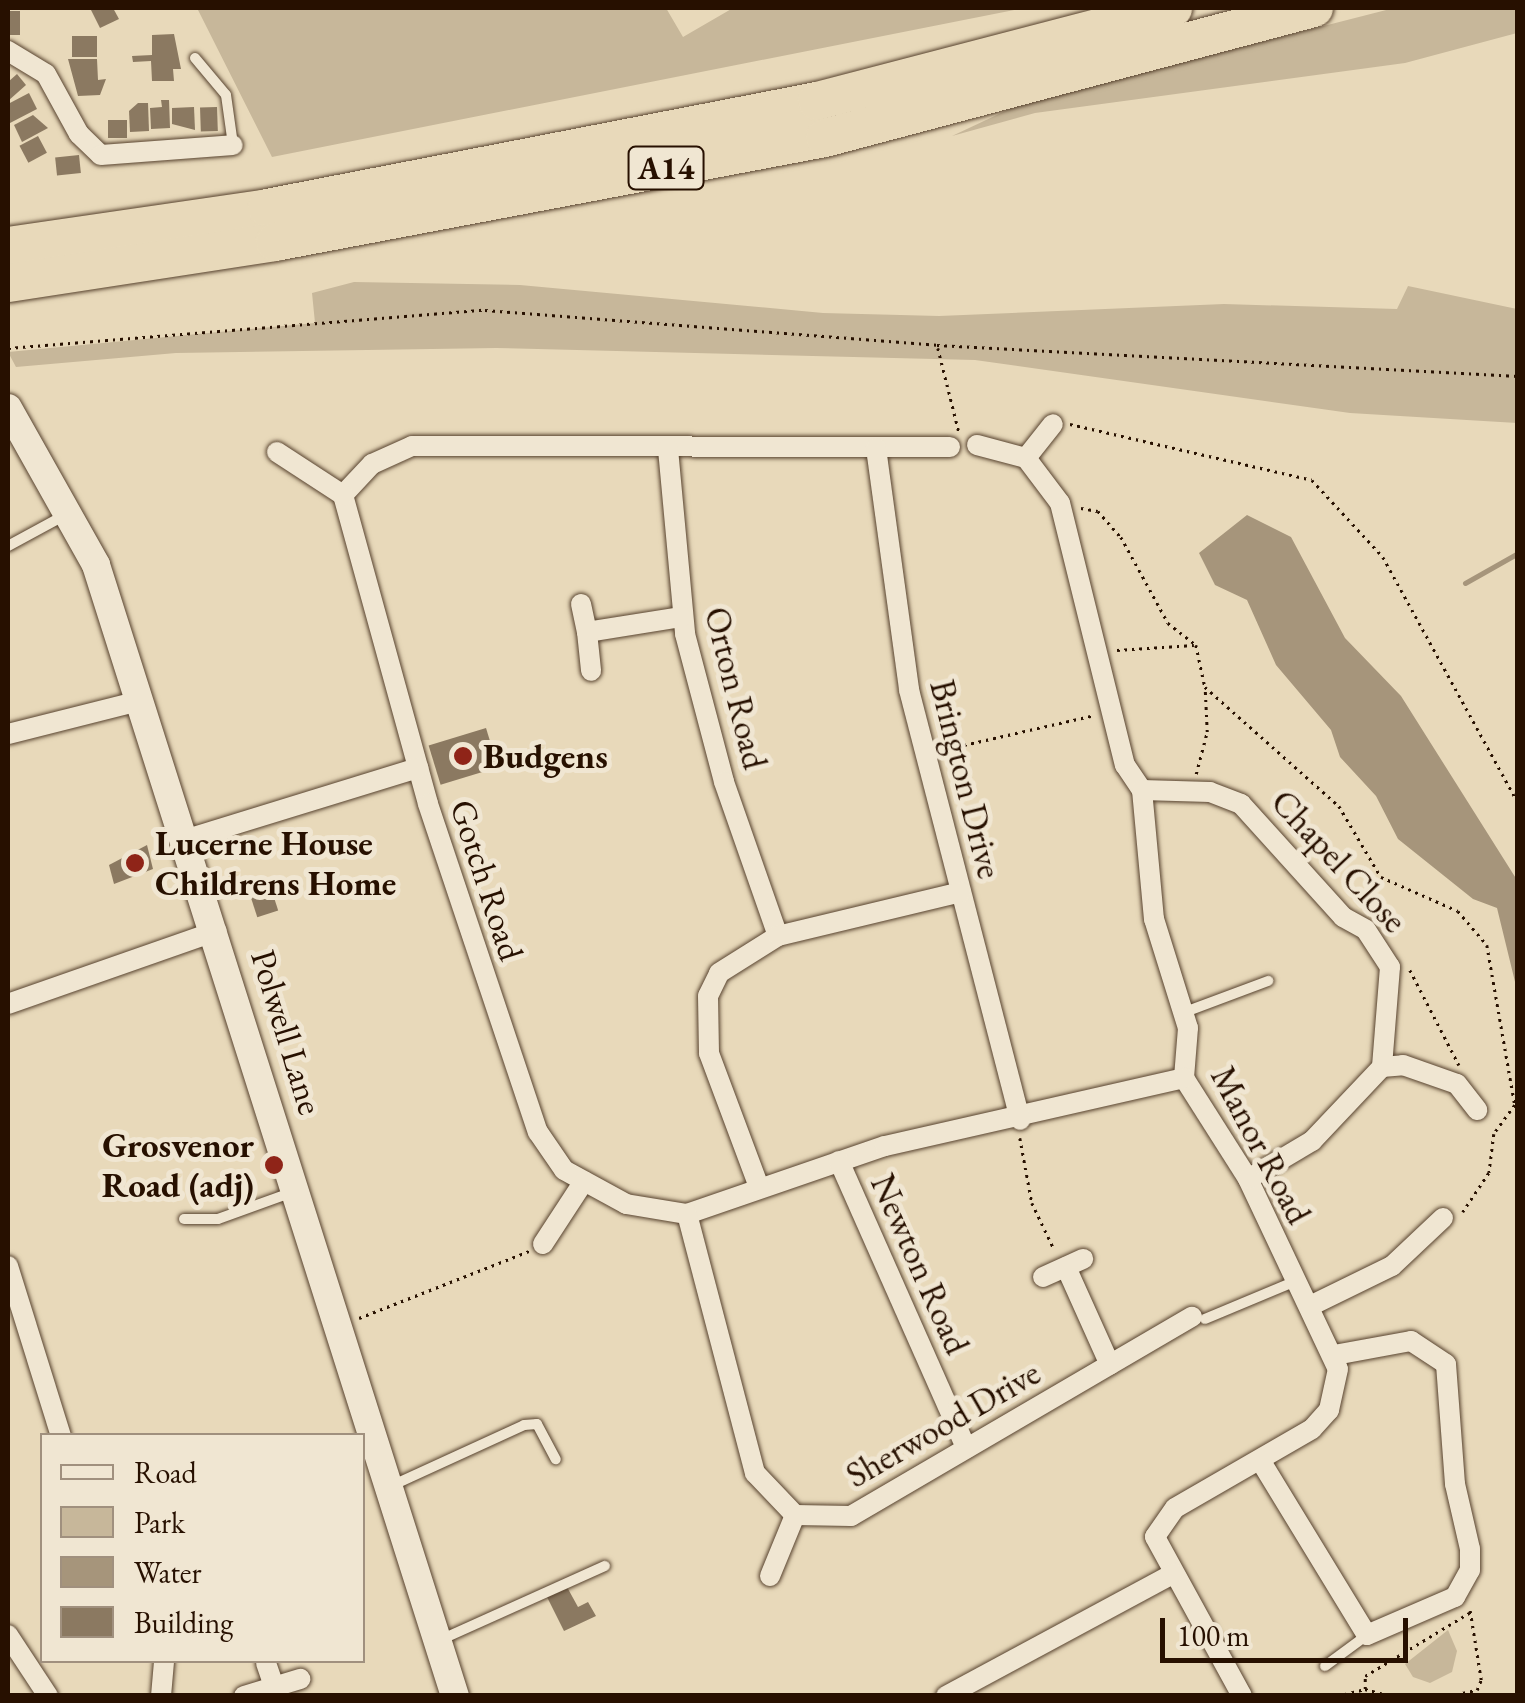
<!DOCTYPE html>
<style>
body{margin:0}
#map{position:relative;width:1525px;height:1703px;overflow:hidden;background:#e8d9ba;font-family:"EB Garamond",serif}
div>[style]{position:absolute}
.green>*{inset:0;background:#c7b79a}
.water>*{inset:0;background:#a6957b}
.stream>*{height:5px;margin:-2.5px;padding:0 2.5px;transform-origin:2.5px;border-radius:2.5px;background:#a6957b}
.building>*{inset:0;background:#8b7961;transform-origin:0 0}
.path>*{height:2.5px;margin-top:-1.25px;transform-origin:0;background:repeating-linear-gradient(90deg,#271000 0 2.5px,transparent 0 7.5px)}
.roads{filter:drop-shadow(0 0 2px #57422e) drop-shadow(0 0 2px #57422e)}
.lane>*{height:10px;margin:-5px;padding:0 5px;transform-origin:5px;border-radius:5px;background:#f0e6d2}
.street>*{height:20px;margin:-10px;padding:0 10px;transform-origin:10px;border-radius:10px;background:#f0e6d2}
.secondary>*{height:28px;margin:-14px;padding:0 14px;transform-origin:14px;border-radius:14px;background:#f0e6d2}
.highway>*{height:38px;margin:-19px;padding:0 19px;transform-origin:19px;border-radius:19px;background:#e8d9ba}
.dots>*{width:28px;height:28px;translate:-50% -50%;box-sizing:border-box;border:5px solid #f0e6d2;border-radius:50%}
span{translate:-50% -50%;white-space:nowrap;text-align:center;line-height:1.15;-webkit-text-stroke:10px #f0e6d2;paint-order:stroke}
.shield-label span{padding:2px 8px;background:#f0e6d2;border:2px solid;border-radius:8px;-webkit-text-stroke-width:0}
.shield-label{font-size:32px;color:#271000;font-weight:700}
.street-label{font-size:35px;color:#271000}
.poi-label{font-size:35px;color:#271000;font-weight:700}
.left{translate:0 -50%;text-align:left}
.right{translate:-100% -50%;text-align:right}
.frame{position:absolute;inset:0;border:10px solid #271000;pointer-events:none}
.legend{position:absolute;left:40px;top:1433px;width:325px;height:230px;box-sizing:border-box;background:#f0e6d2;border:2px solid #a0907e;margin:0;padding:12px 18px;list-style:none;font-size:30px;color:#271000}
.legend li{display:flex;align-items:center;gap:20px;height:50px}
.legend b{width:50px;border:2px solid #a0907e}
.scale{position:absolute;left:1160px;top:1618px;width:248px;height:45px;box-sizing:border-box;border:5px solid #271000;border-top:0;padding-left:12px;font-size:30px;line-height:35px;white-space:nowrap;color:#271000;-webkit-text-stroke:8px #f0e6d2;paint-order:stroke}
</style>
<div id="map">
<div class="green">
<div style="clip-path:polygon(197px 8px,666px 8px,683px 37px,733px 8px,1024px 8px,272px 157px)"></div>
<div style="clip-path:polygon(1394px 8px,1517px 8px,1517px 33px,1405px 63px,1035px 113px,952px 136px,1022px 103px)"></div>
<div style="clip-path:polygon(354px 282px,520px 285px,823px 313px,939px 316px,1224px 304px,1397px 309px,1408px 286px,1517px 309px,1517px 423px,1350px 413px,975px 360px,496px 348px,176px 353px,16px 367px,8px 352px,315px 323px,312px 293px)"></div>
<div style="clip-path:polygon(1448px 1630px,1457px 1651px,1452px 1672px,1430px 1683px,1413px 1677px,1405px 1664px)"></div>
</div>
<div class="water">
<div style="clip-path:polygon(1247px 515px,1291px 537px,1345px 638px,1401px 696px,1517px 880px,1517px 990px,1497px 908px,1473px 899px,1398px 839px,1376px 796px,1340px 757px,1331px 730px,1276px 665px,1247px 600px,1215px 585px,1199px 553px)"></div>
</div>
<div class="stream">
<div style="left:1465px;top:583px;width:61px;rotate:-29.5deg"></div>
</div>
<div class="building">
<div style="clip-path:polygon(90px 8px,113px 8px,119px 19px,100px 28px)"></div>
<div style="left:8px;top:11px;width:12px;height:24px"></div>
<div style="clip-path:polygon(174px 34px,181px 69px,173px 69px,174px 81px,152px 81px,151px 61px,133px 62px,132px 56px,152px 55px,152px 35px)"></div>
<div style="left:72px;top:36px;width:25px;height:21px"></div>
<div style="clip-path:polygon(68px 59px,97px 59px,98px 80px,106px 79px,100px 95px,78px 96px)"></div>
<div style="clip-path:polygon(17px 74px,26px 85px,8px 101px,8px 82px)"></div>
<div style="clip-path:polygon(29px 93px,37px 109px,10px 123px,8px 104px)"></div>
<div style="clip-path:polygon(161px 100px,169px 100px,170px 128px,151px 129px,150px 108px,162px 107px)"></div>
<div style="clip-path:polygon(138px 103px,148px 103px,149px 131px,130px 132px,129px 111px)"></div>
<div style="clip-path:polygon(194px 107px,195px 130px,172px 124px,172px 108px)"></div>
<div style="left:217px;top:107px;width:24px;height:17px;rotate:88deg"></div>
<div style="clip-path:polygon(33px 115px,48px 128px,22px 142px,14px 125px)"></div>
<div style="left:108px;top:120px;width:19px;height:18px"></div>
<div style="left:38px;top:136px;width:19px;height:21px;rotate:62deg"></div>
<div style="left:79px;top:155px;width:18px;height:24px;rotate:84deg"></div>
<div style="left:486px;top:728px;width:41px;height:60px;rotate:73deg"></div>
<div style="clip-path:polygon(147px 845px,153px 869px,114px 884px,109px 865px)"></div>
<div style="left:268px;top:879px;width:33px;height:22px;rotate:72deg"></div>
<div style="clip-path:polygon(567px 1587px,578px 1607px,588px 1602px,596px 1616px,564px 1631px,547px 1597px)"></div>
</div>
<div class="path">
<div style="left:8px;top:348px;width:479px;rotate:-4.6deg"></div>
<div style="left:485px;top:310px;width:453px;rotate:4.4deg"></div>
<div style="left:937px;top:345px;width:582px;rotate:3.05deg"></div>
<div style="left:938px;top:348px;width:87px;rotate:76deg"></div>
<div style="left:1070px;top:424px;width:248px;rotate:13deg"></div>
<div style="left:1312px;top:480px;width:105px;rotate:47.3deg"></div>
<div style="left:1383px;top:557px;width:281px;rotate:61.2deg"></div>
<div style="left:1081px;top:508px;width:17px;rotate:10deg"></div>
<div style="left:1098px;top:511px;width:35px;rotate:49deg"></div>
<div style="left:1121px;top:537px;width:98px;rotate:61.3deg"></div>
<div style="left:1168px;top:623px;width:36px;rotate:38deg"></div>
<div style="left:1196px;top:645px;width:43px;rotate:77.9deg"></div>
<div style="left:1205px;top:687px;width:179px;rotate:41.6deg"></div>
<div style="left:1339px;top:806px;width:82px;rotate:59.4deg"></div>
<div style="left:1381px;top:877px;width:84px;rotate:23.8deg"></div>
<div style="left:1458px;top:911px;width:45px;rotate:49.5deg"></div>
<div style="left:1487px;top:945px;width:162px;rotate:80.1deg"></div>
<div style="left:1515px;top:1105px;width:36px;rotate:126deg"></div>
<div style="left:1494px;top:1134px;width:39px;rotate:97deg"></div>
<div style="left:1489px;top:1173px;width:47px;rotate:123.7deg"></div>
<div style="left:1117px;top:650px;width:77px;rotate:-3.7deg"></div>
<div style="left:942px;top:750px;width:157px;rotate:-12.9deg"></div>
<div style="left:1196px;top:774px;width:43px;rotate:-75.3deg"></div>
<div style="left:1207px;top:732px;width:43px;rotate:-92.7deg"></div>
<div style="left:1410px;top:970px;width:107px;rotate:62.7deg"></div>
<div style="left:1020px;top:1138px;width:66px;rotate:79.5deg"></div>
<div style="left:1032px;top:1203px;width:51px;rotate:64.4deg"></div>
<div style="left:359px;top:1318px;width:183px;rotate:-21.5deg"></div>
<div style="left:1365px;top:1689px;width:13px;rotate:-90deg"></div>
<div style="left:1365px;top:1676px;width:122px;rotate:-31.2deg"></div>
<div style="left:1337px;top:1696px;width:29px;rotate:-14deg"></div>
<div style="left:1365px;top:1689px;width:28px;rotate:15deg"></div>
<div style="left:1448px;top:1696px;width:30px;rotate:-12deg"></div>
<div style="left:1477px;top:1690px;width:11px;rotate:-68deg"></div>
<div style="left:1481px;top:1680px;width:70px;rotate:-99.1deg"></div>
</div>
<div class="roads">
<div class="lane">
<div style="left:195px;top:58px;width:48px;rotate:50deg"></div>
<div style="left:226px;top:95px;width:50px;rotate:82deg"></div>
<div style="left:8px;top:546px;width:65px;rotate:-28.5deg"></div>
<div style="left:1185px;top:1012px;width:89px;rotate:-20.5deg"></div>
<div style="left:184px;top:1219px;width:34px"></div>
<div style="left:218px;top:1219px;width:80px;rotate:-19.8deg"></div>
<div style="left:1205px;top:1319px;width:99px;rotate:-22.7deg"></div>
<div style="left:391px;top:1486px;width:146px;rotate:-24.6deg"></div>
<div style="left:524px;top:1425px;width:13px;rotate:-4deg"></div>
<div style="left:537px;top:1424px;width:40px;rotate:62deg"></div>
<div style="left:438px;top:1641px;width:183px;rotate:-24.2deg"></div>
<div style="left:1325px;top:1666px;width:52px;rotate:-36.4deg"></div>
</div>
<div class="street">
<div style="left:8px;top:51px;width:44px;rotate:31.2deg"></div>
<div style="left:46px;top:74px;width:68px;rotate:61.2deg"></div>
<div style="left:79px;top:134px;width:30px;rotate:44deg"></div>
<div style="left:101px;top:155px;width:132px;rotate:-4.3deg"></div>
<div style="left:977px;top:445px;width:51px;rotate:14.9deg"></div>
<div style="left:1026px;top:458px;width:56px;rotate:52.9deg"></div>
<div style="left:1060px;top:503px;width:270px;rotate:76.1deg"></div>
<div style="left:1125px;top:765px;width:30px;rotate:56deg"></div>
<div style="left:1142px;top:790px;width:130px;rotate:84.7deg"></div>
<div style="left:1154px;top:919px;width:114px;rotate:72.7deg"></div>
<div style="left:1188px;top:1028px;width:50px;rotate:94.6deg"></div>
<div style="left:1184px;top:1078px;width:120px;rotate:57.6deg"></div>
<div style="left:1248px;top:1179px;width:210px;rotate:64.7deg"></div>
<div style="left:1338px;top:1369px;width:42px;rotate:102.4deg"></div>
<div style="left:1329px;top:1410px;width:25px;rotate:132deg"></div>
<div style="left:1312px;top:1429px;width:158px;rotate:150deg"></div>
<div style="left:1175px;top:1508px;width:35px;rotate:125deg"></div>
<div style="left:1155px;top:1537px;width:181px;rotate:61.3deg"></div>
<div style="left:950px;top:447px;width:538px;rotate:-179.89deg"></div>
<div style="left:412px;top:446px;width:44px;rotate:155.8deg"></div>
<div style="left:372px;top:464px;width:42px;rotate:133.1deg"></div>
<div style="left:343px;top:495px;width:320px;rotate:74.6deg"></div>
<div style="left:428px;top:804px;width:346px;rotate:71.5deg"></div>
<div style="left:538px;top:1132px;width:46px;rotate:55.6deg"></div>
<div style="left:564px;top:1170px;width:71px;rotate:28.7deg"></div>
<div style="left:626px;top:1204px;width:62px;rotate:9.3deg"></div>
<div style="left:687px;top:1214px;width:209px;rotate:-19deg"></div>
<div style="left:885px;top:1146px;width:307px;rotate:-12.8deg"></div>
<div style="left:876px;top:448px;width:244px;rotate:82.2deg"></div>
<div style="left:909px;top:690px;width:444px;rotate:75.5deg"></div>
<div style="left:668px;top:449px;width:186px;rotate:84.7deg"></div>
<div style="left:685px;top:634px;width:153px;rotate:75.2deg"></div>
<div style="left:724px;top:782px;width:163px;rotate:70.7deg"></div>
<div style="left:277px;top:452px;width:79px;rotate:33.1deg"></div>
<div style="left:1026px;top:458px;width:43px;rotate:-51.5deg"></div>
<div style="left:581px;top:604px;width:29px;rotate:78deg"></div>
<div style="left:587px;top:632px;width:96px;rotate:-9deg"></div>
<div style="left:587px;top:632px;width:39px;rotate:84deg"></div>
<div style="left:8px;top:734px;width:135px;rotate:-14.1deg"></div>
<div style="left:1142px;top:790px;width:68px;rotate:1.7deg"></div>
<div style="left:1210px;top:792px;width:33px;rotate:21deg"></div>
<div style="left:1241px;top:804px;width:152px;rotate:47.9deg"></div>
<div style="left:1343px;top:917px;width:26px;rotate:29deg"></div>
<div style="left:1366px;top:930px;width:44px;rotate:57deg"></div>
<div style="left:1390px;top:967px;width:100px;rotate:94.6deg"></div>
<div style="left:1382px;top:1067px;width:102px;rotate:133.4deg"></div>
<div style="left:1312px;top:1141px;width:74px;rotate:149.3deg"></div>
<div style="left:187px;top:839px;width:242px;rotate:-17.1deg"></div>
<div style="left:8px;top:1004px;width:221px;rotate:-19.3deg"></div>
<div style="left:1382px;top:1067px;width:21px;rotate:-5deg"></div>
<div style="left:1403px;top:1065px;width:57px;rotate:19.4deg"></div>
<div style="left:1457px;top:1084px;width:33px;rotate:52deg"></div>
<div style="left:839px;top:1161px;width:314px;rotate:66.1deg"></div>
<div style="left:759px;top:1187px;width:143px;rotate:-110.5deg"></div>
<div style="left:709px;top:1053px;width:57px;rotate:-91deg"></div>
<div style="left:708px;top:996px;width:25px;rotate:-64deg"></div>
<div style="left:719px;top:973px;width:70px;rotate:-32.1deg"></div>
<div style="left:778px;top:936px;width:188px;rotate:-13.5deg"></div>
<div style="left:687px;top:1214px;width:268px;rotate:75.3deg"></div>
<div style="left:755px;top:1473px;width:58px;rotate:46.4deg"></div>
<div style="left:795px;top:1515px;width:56px;rotate:1deg"></div>
<div style="left:851px;top:1516px;width:395px;rotate:-30.3deg"></div>
<div style="left:543px;top:1244px;width:75px;rotate:-56.9deg"></div>
<div style="left:8px;top:1266px;width:178px;rotate:72.7deg"></div>
<div style="left:1066px;top:1267px;width:107px;rotate:65.8deg"></div>
<div style="left:1043px;top:1277px;width:44px;rotate:-24.2deg"></div>
<div style="left:1310px;top:1306px;width:91px;rotate:-26deg"></div>
<div style="left:1392px;top:1266px;width:70px;rotate:-43.3deg"></div>
<div style="left:1260px;top:1460px;width:205px;rotate:58.6deg"></div>
<div style="left:1367px;top:1635px;width:96px;rotate:-23.4deg"></div>
<div style="left:1455px;top:1597px;width:31px;rotate:-61deg"></div>
<div style="left:1470px;top:1570px;width:21px;rotate:-90deg"></div>
<div style="left:1470px;top:1549px;width:67px;rotate:-103deg"></div>
<div style="left:1455px;top:1484px;width:120px;rotate:-94.3deg"></div>
<div style="left:1446px;top:1364px;width:42px;rotate:-146.7deg"></div>
<div style="left:1411px;top:1341px;width:77px;rotate:169.6deg"></div>
<div style="left:770px;top:1576px;width:66px;rotate:-67.7deg"></div>
<div style="left:8px;top:1635px;width:73px;rotate:56.7deg"></div>
<div style="left:266px;top:1663px;width:24px;rotate:71deg"></div>
<div style="left:161px;top:1696px;width:36px;rotate:-85deg"></div>
<div style="left:244px;top:1696px;width:59px;rotate:-16.9deg"></div>
<div style="left:946px;top:1696px;width:259px;rotate:-28.3deg"></div>
</div>
<div class="secondary">
<div style="left:8px;top:408px;width:180px;rotate:60.7deg"></div>
<div style="left:96px;top:565px;width:1187px;rotate:72.39deg"></div>
</div>
<div class="highway">
<div style="left:8px;top:246px;width:262px;rotate:-8.3deg"></div>
<div style="left:267px;top:208px;width:560px;rotate:-11.01deg"></div>
<div style="left:817px;top:101px;width:368px;rotate:-14.6deg"></div>
<div style="left:8px;top:283px;width:270px;rotate:-8.7deg"></div>
<div style="left:275px;top:242px;width:560px;rotate:-10.71deg"></div>
<div style="left:825px;top:138px;width:506px;rotate:-14.89deg"></div>
</div>
</div>
<div class="dots">
<div style="left:463px;top:756px;background:#8f2418"></div>
<div style="left:135px;top:863px;background:#8f2418"></div>
<div style="left:274px;top:1165px;background:#8f2418"></div>
</div>
<div class="shield-label">
<span style="left:666px;top:168px">A14</span>
</div>
<div class="street-label">
<span style="left:736px;top:688px;rotate:76deg">Orton Road</span>
<span style="left:966px;top:779px;rotate:76deg">Brington Drive</span>
<span style="left:1339px;top:861px;rotate:47deg">Chapel Close</span>
<span style="left:487px;top:880px;rotate:72deg">Gotch Road</span>
<span style="left:287px;top:1032px;rotate:73deg">Polwell Lane</span>
<span style="left:1261px;top:1145px;rotate:62deg">Manor Road</span>
<span style="left:920px;top:1264px;rotate:66deg">Newton Road</span>
<span style="left:943px;top:1424px;rotate:-30deg">Sherwood Drive</span>
</div>
<div class="poi-label">
<span class="left" style="left:483px;top:756px">Budgens</span>
<span class="left" style="left:155px;top:863px">Lucerne House<br>Childrens Home</span>
<span class="right" style="left:254px;top:1165px">Grosvenor<br>Road (adj)</span>
</div>
<div class="frame"></div>
<ul class="legend">
<li><b style="height:12px;background:#f0e6d2"></b>Road</li>
<li><b style="height:28px;background:#c7b79a"></b>Park</li>
<li><b style="height:28px;background:#a6957b"></b>Water</li>
<li><b style="height:28px;background:#8b7961"></b>Building</li>
</ul>
<div class="scale">100 m</div>
</div>
